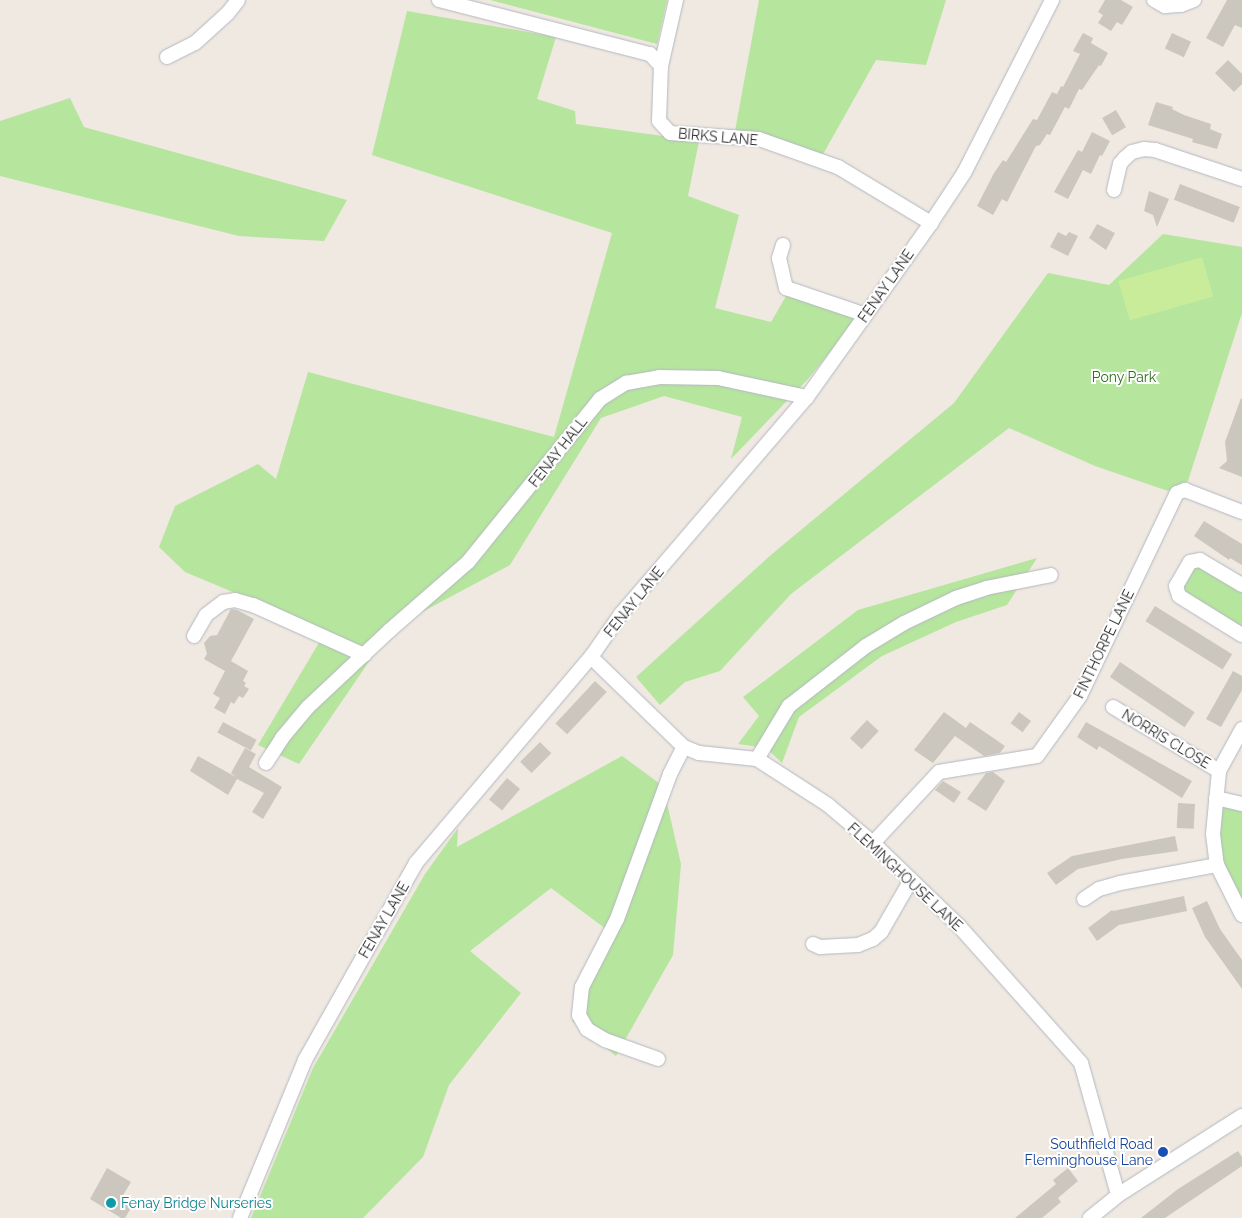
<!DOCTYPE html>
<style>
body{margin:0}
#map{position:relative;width:1242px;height:1218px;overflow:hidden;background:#efe9e1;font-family:Raleway,sans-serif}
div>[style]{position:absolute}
.green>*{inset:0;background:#b6e59e}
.pitch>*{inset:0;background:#c9ec9a;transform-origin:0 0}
.building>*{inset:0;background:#cbc7bf;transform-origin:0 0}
.roads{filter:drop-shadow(0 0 1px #b4b7c1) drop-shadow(0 0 1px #b4b7c1)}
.minor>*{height:14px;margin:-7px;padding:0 7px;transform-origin:7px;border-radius:7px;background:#fff}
.dots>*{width:14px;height:14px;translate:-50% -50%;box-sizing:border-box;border:2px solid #fff;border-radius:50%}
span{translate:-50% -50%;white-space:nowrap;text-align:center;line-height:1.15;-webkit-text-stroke:4px #fff;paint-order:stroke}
.street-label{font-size:14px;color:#2e2e2e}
.park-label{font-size:14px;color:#2c6e1b}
.transit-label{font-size:14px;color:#164399}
.right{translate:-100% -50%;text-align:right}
.culture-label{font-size:14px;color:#0d838f}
.left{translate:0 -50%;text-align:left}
</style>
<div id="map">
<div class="green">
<div style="clip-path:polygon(490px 0,667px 0,657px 44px)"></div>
<div style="clip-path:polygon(759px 0,946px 0,926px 65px,876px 60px,822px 156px,735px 131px)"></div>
<div style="clip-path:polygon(407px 11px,556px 37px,537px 99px,575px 111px,576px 124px,699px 141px,688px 196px,739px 215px,715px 308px,771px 322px,789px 291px,862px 313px,808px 379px,731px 459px,742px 417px,664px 396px,601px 418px,510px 565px,392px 628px,299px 764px,258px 745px,326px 631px,185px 572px,159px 547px,175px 506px,258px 464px,276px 479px,308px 372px,554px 437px,612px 233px,372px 155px)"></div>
<div style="clip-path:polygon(70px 98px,84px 127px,347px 200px,324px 241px,239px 236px,0 176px,0 121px)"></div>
<div style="clip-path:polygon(1163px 234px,1242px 247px,1242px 313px,1188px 481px,1168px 491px,1095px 466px,1009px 428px,791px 594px,720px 671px,685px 682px,660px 705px,636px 677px,772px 554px,954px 403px,1048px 273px,1109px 285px)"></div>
<div style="clip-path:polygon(1037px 558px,1007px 605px,956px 622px,882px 656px,799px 717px,782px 763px,766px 748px,738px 744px,759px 716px,743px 697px,858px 610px)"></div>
<div style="clip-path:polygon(1190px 562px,1242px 585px,1242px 635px,1179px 596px)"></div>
<div style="clip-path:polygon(622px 756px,663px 786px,681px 864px,673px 955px,616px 1056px,572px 1021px,614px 935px,551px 888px,470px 951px,521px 993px,449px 1085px,423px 1157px,363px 1218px,251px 1218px,313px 1068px,425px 874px,458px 828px,457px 847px)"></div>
<div style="clip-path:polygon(1216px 798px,1242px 804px,1242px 915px,1217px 865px)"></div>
</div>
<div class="pitch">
<div style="left:1202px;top:257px;width:41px;height:87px;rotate:74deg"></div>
</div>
<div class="building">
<div style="clip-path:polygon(1105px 0,1121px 0,1133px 7px,1122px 25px,1117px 22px,1111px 31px,1098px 23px,1103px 15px,1098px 12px)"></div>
<div style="clip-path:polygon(1227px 0,1242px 0,1242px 28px,1235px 25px,1223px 47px,1206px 38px)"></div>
<div style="clip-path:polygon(1083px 33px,1093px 38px,1091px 43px,1108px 53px,1101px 66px,1099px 65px,1082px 90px,1079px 89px,1069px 109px,1065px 107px,1050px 135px,1047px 134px,1040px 145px,1036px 146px,1007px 202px,1002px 199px,993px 215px,977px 206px,994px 173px,1003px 160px,1006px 162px,1033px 119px,1037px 120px,1052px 92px,1057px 94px,1061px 86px,1063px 87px,1080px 54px,1073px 51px)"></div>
<div style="left:1172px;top:33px;width:21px;height:17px;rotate:25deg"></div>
<div style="clip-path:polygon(1228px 60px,1242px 74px,1242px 84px,1234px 92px,1215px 73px)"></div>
<div style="clip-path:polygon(1156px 102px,1173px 107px,1172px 109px,1184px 115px,1211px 124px,1210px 129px,1222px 134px,1217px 149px,1192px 142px,1193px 139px,1148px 125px)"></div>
<div style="left:1116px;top:110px;width:20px;height:16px;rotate:60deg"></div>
<div style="clip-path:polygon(1092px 132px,1110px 141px,1102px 156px,1100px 155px,1091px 174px,1083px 170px,1068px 199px,1054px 192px,1078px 150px,1082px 152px)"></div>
<div style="left:1180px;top:184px;width:64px;height:17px;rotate:21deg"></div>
<div style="clip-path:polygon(1149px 191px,1169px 199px,1157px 227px,1153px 215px,1144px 211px)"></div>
<div style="clip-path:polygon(1097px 224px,1115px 233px,1106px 250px,1089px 238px)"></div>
<div style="clip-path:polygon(1058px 232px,1066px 236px,1069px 232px,1078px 236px,1068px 256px,1050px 247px)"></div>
<div style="clip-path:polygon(1241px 398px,1242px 399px,1242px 477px,1219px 468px,1227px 461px,1225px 442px)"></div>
<div style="clip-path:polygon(1204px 521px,1242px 544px,1242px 565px,1230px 558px,1229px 560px,1194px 536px)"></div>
<div style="left:1155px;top:606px;width:91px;height:18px;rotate:32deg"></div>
<div style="clip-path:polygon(231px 609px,237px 610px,254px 619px,231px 661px,248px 671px,243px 681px,246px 683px,244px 686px,249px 689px,243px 698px,239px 696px,234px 704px,231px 702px,225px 714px,214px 708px,220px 698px,213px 694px,225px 671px,204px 659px,207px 654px,204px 643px,210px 636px,217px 635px)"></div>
<div style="left:1120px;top:662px;width:90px;height:18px;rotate:34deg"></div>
<div style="clip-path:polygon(1233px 671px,1242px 676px,1242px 690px,1221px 727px,1206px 719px)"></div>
<div style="left:595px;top:681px;width:16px;height:58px;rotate:43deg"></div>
<div style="clip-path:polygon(944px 712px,966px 728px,970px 722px,1005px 746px,1000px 753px,984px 756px,955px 736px,933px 763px,914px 750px)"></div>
<div style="left:1019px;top:712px;width:15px;height:14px;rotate:37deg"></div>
<div style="left:867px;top:720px;width:16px;height:25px;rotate:43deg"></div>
<div style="left:223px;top:722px;width:38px;height:12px;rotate:28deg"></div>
<div style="clip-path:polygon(1086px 722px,1192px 781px,1182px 798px,1099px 746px,1097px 750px,1077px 737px)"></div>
<div style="left:540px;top:742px;width:16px;height:28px;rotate:45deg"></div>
<div style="clip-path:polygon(245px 748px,256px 754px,249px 767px,282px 787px,263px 819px,252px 812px,264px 793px,237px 779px,228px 795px,190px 771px,198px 756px,236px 777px,231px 773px)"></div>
<div style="clip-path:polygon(993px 772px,1005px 781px,986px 811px,967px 799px,986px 773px)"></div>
<div style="left:507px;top:778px;width:17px;height:28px;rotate:40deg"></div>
<div style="clip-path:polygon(943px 781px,961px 792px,954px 803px,935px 790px)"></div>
<div style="left:1178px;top:803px;width:17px;height:25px;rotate:3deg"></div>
<div style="clip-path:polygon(1175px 836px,1178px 851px,1122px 859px,1078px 869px,1056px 885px,1047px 873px,1072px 856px)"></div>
<div style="clip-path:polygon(1184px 896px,1187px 911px,1119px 925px,1097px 941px,1088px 928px,1112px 910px,1113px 911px)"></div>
<div style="clip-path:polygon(1207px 901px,1220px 929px,1242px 960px,1242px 989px,1205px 937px,1192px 908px)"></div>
<div style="clip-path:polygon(1238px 1151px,1242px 1157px,1242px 1166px,1165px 1218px,1141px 1218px,1178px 1189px)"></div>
<div style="clip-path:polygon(107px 1168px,131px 1182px,120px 1200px,131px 1208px,125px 1218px,121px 1218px,90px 1199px)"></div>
<div style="clip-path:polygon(1068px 1168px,1078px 1181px,1058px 1198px,1061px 1202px,1042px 1218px,1015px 1218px,1056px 1184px,1053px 1180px)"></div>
</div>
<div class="roads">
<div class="minor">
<div style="left:439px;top:0;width:218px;rotate:14.4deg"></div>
<div style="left:650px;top:54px;width:16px;rotate:47deg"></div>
<div style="left:661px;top:66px;width:55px;rotate:92.1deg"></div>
<div style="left:659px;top:121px;width:16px;rotate:47deg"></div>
<div style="left:670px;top:133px;width:89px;rotate:3.9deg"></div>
<div style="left:759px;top:139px;width:84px;rotate:19.5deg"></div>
<div style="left:838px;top:167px;width:109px;rotate:31.1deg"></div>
<div style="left:1154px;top:0;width:13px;rotate:29deg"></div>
<div style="left:1165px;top:6px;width:16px;rotate:-4deg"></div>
<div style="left:1181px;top:5px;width:14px;rotate:-21deg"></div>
<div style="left:167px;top:57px;width:31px;rotate:-27deg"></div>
<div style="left:195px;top:43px;width:45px;rotate:-42.3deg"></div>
<div style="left:228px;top:13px;width:16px;rotate:-52deg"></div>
<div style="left:661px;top:66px;width:68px;rotate:-77.2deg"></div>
<div style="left:1114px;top:190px;width:27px;rotate:-77deg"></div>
<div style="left:1120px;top:164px;width:8px;rotate:-50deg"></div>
<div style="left:1125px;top:158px;width:9px;rotate:-41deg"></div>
<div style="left:1132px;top:152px;width:12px;rotate:-14deg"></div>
<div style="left:1144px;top:149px;width:11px;rotate:5deg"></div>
<div style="left:1155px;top:150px;width:92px;rotate:18.4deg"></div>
<div style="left:783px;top:245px;width:14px;rotate:107deg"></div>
<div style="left:779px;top:258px;width:31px;rotate:77deg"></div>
<div style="left:786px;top:288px;width:84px;rotate:18.6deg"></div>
<div style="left:1242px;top:585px;width:49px;rotate:-149.2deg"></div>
<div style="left:1200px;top:560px;width:10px;rotate:169deg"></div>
<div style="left:1190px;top:562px;width:28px;rotate:120deg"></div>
<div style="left:1176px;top:586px;width:10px;rotate:73deg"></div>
<div style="left:1179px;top:596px;width:74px;rotate:31.8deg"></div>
<div style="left:194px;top:636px;width:24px;rotate:-60deg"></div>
<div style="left:206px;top:615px;width:21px;rotate:-37deg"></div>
<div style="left:223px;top:602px;width:12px;rotate:-9deg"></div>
<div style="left:235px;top:600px;width:19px;rotate:16deg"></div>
<div style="left:253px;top:605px;width:122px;rotate:24.2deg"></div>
<div style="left:591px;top:657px;width:129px;rotate:44.1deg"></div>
<div style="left:684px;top:747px;width:16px;rotate:22deg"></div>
<div style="left:699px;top:753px;width:58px;rotate:5.9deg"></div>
<div style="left:757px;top:759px;width:85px;rotate:32.9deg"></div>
<div style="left:828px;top:805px;width:59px;rotate:40.2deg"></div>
<div style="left:873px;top:843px;width:120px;rotate:44deg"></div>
<div style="left:959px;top:926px;width:183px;rotate:48.3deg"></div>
<div style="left:1081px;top:1063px;width:137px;rotate:74.3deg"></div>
<div style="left:1113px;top:707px;width:124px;rotate:31.1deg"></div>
<div style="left:1242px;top:729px;width:48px;rotate:118.7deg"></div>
<div style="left:1219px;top:771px;width:63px;rotate:95.4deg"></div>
<div style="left:1213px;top:834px;width:31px;rotate:83deg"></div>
<div style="left:1217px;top:865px;width:56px;rotate:63.4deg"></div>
<div style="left:757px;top:759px;width:62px;rotate:-58.9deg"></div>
<div style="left:789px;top:706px;width:98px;rotate:-37.9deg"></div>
<div style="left:866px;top:646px;width:44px;rotate:-31.2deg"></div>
<div style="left:904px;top:623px;width:58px;rotate:-25.7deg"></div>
<div style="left:956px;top:598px;width:32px;rotate:-18deg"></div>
<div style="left:986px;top:588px;width:66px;rotate:-11.3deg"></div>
<div style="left:266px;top:763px;width:30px;rotate:-57deg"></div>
<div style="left:282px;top:738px;width:40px;rotate:-50deg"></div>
<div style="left:308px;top:707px;width:112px;rotate:-43.2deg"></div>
<div style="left:390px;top:630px;width:103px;rotate:-41.1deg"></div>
<div style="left:468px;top:562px;width:210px;rotate:-51deg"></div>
<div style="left:600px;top:399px;width:31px;rotate:-32deg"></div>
<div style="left:626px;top:383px;width:34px;rotate:-10deg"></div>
<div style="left:659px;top:377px;width:59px;rotate:1deg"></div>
<div style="left:718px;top:378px;width:91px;rotate:12.1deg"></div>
<div style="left:1216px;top:798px;width:27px;rotate:13deg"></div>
<div style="left:873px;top:843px;width:97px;rotate:-47.1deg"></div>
<div style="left:939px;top:772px;width:99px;rotate:-9.3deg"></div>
<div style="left:1037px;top:756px;width:74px;rotate:-54.4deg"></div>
<div style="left:1080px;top:696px;width:225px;rotate:-64.5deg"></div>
<div style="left:1177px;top:493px;width:9px;rotate:-21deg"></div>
<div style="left:1185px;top:490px;width:61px;rotate:21.1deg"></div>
<div style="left:1084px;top:899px;width:18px;rotate:-34deg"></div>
<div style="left:1099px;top:889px;width:22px;rotate:-16deg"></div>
<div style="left:1120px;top:883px;width:99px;rotate:-10.5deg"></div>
<div style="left:813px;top:944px;width:8px;rotate:23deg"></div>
<div style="left:820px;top:947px;width:38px;rotate:-3deg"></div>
<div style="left:858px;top:945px;width:16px;rotate:-22deg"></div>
<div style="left:873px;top:939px;width:11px;rotate:-41deg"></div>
<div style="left:881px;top:932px;width:60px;rotate:-60deg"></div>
<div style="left:658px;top:1059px;width:56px;rotate:-160.3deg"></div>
<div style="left:605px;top:1040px;width:21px;rotate:-149deg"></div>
<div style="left:587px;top:1029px;width:16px;rotate:-120deg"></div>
<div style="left:579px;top:1015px;width:28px;rotate:-84deg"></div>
<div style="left:582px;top:987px;width:76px;rotate:-62.8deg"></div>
<div style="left:617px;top:919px;width:154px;rotate:-69.9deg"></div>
<div style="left:670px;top:774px;width:30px;rotate:-63deg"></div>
<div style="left:240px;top:1218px;width:171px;rotate:-67.6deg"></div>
<div style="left:305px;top:1060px;width:226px;rotate:-60.6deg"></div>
<div style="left:416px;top:863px;width:270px;rotate:-49.7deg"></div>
<div style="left:591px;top:657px;width:52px;rotate:-55.1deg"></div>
<div style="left:621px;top:614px;width:286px;rotate:-49.4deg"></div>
<div style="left:807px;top:397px;width:214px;rotate:-54.5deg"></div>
<div style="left:931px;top:223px;width:60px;rotate:-56.6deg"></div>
<div style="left:964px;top:173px;width:194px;rotate:-63deg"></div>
<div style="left:1090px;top:1218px;width:36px;rotate:-39deg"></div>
<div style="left:1118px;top:1195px;width:147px;rotate:-32.5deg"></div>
</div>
</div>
<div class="dots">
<div style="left:1163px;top:1152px;background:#1a4fb4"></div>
<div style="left:111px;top:1203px;background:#0f9aa8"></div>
</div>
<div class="street-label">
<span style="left:718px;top:137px;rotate:5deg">BIRKS LANE</span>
<span style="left:886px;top:286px;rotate:-55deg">FENAY LANE</span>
<span style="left:558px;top:452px;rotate:-52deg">FENAY HALL</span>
<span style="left:634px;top:602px;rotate:-51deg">FENAY LANE</span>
<span style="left:1104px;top:644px;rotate:-64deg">FINTHORPE LANE</span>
<span style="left:1166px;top:739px;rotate:31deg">NORRIS CLOSE</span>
<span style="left:905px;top:877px;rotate:43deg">FLEMINGHOUSE LANE</span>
<span style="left:384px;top:920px;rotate:-60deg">FENAY LANE</span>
</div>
<div class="park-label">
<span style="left:1124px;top:377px">Pony Park</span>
</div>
<div class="transit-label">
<span class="right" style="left:1153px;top:1152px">Southfield Road<br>Fleminghouse Lane</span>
</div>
<div class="culture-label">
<span class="left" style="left:121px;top:1203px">Fenay Bridge Nurseries</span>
</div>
</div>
